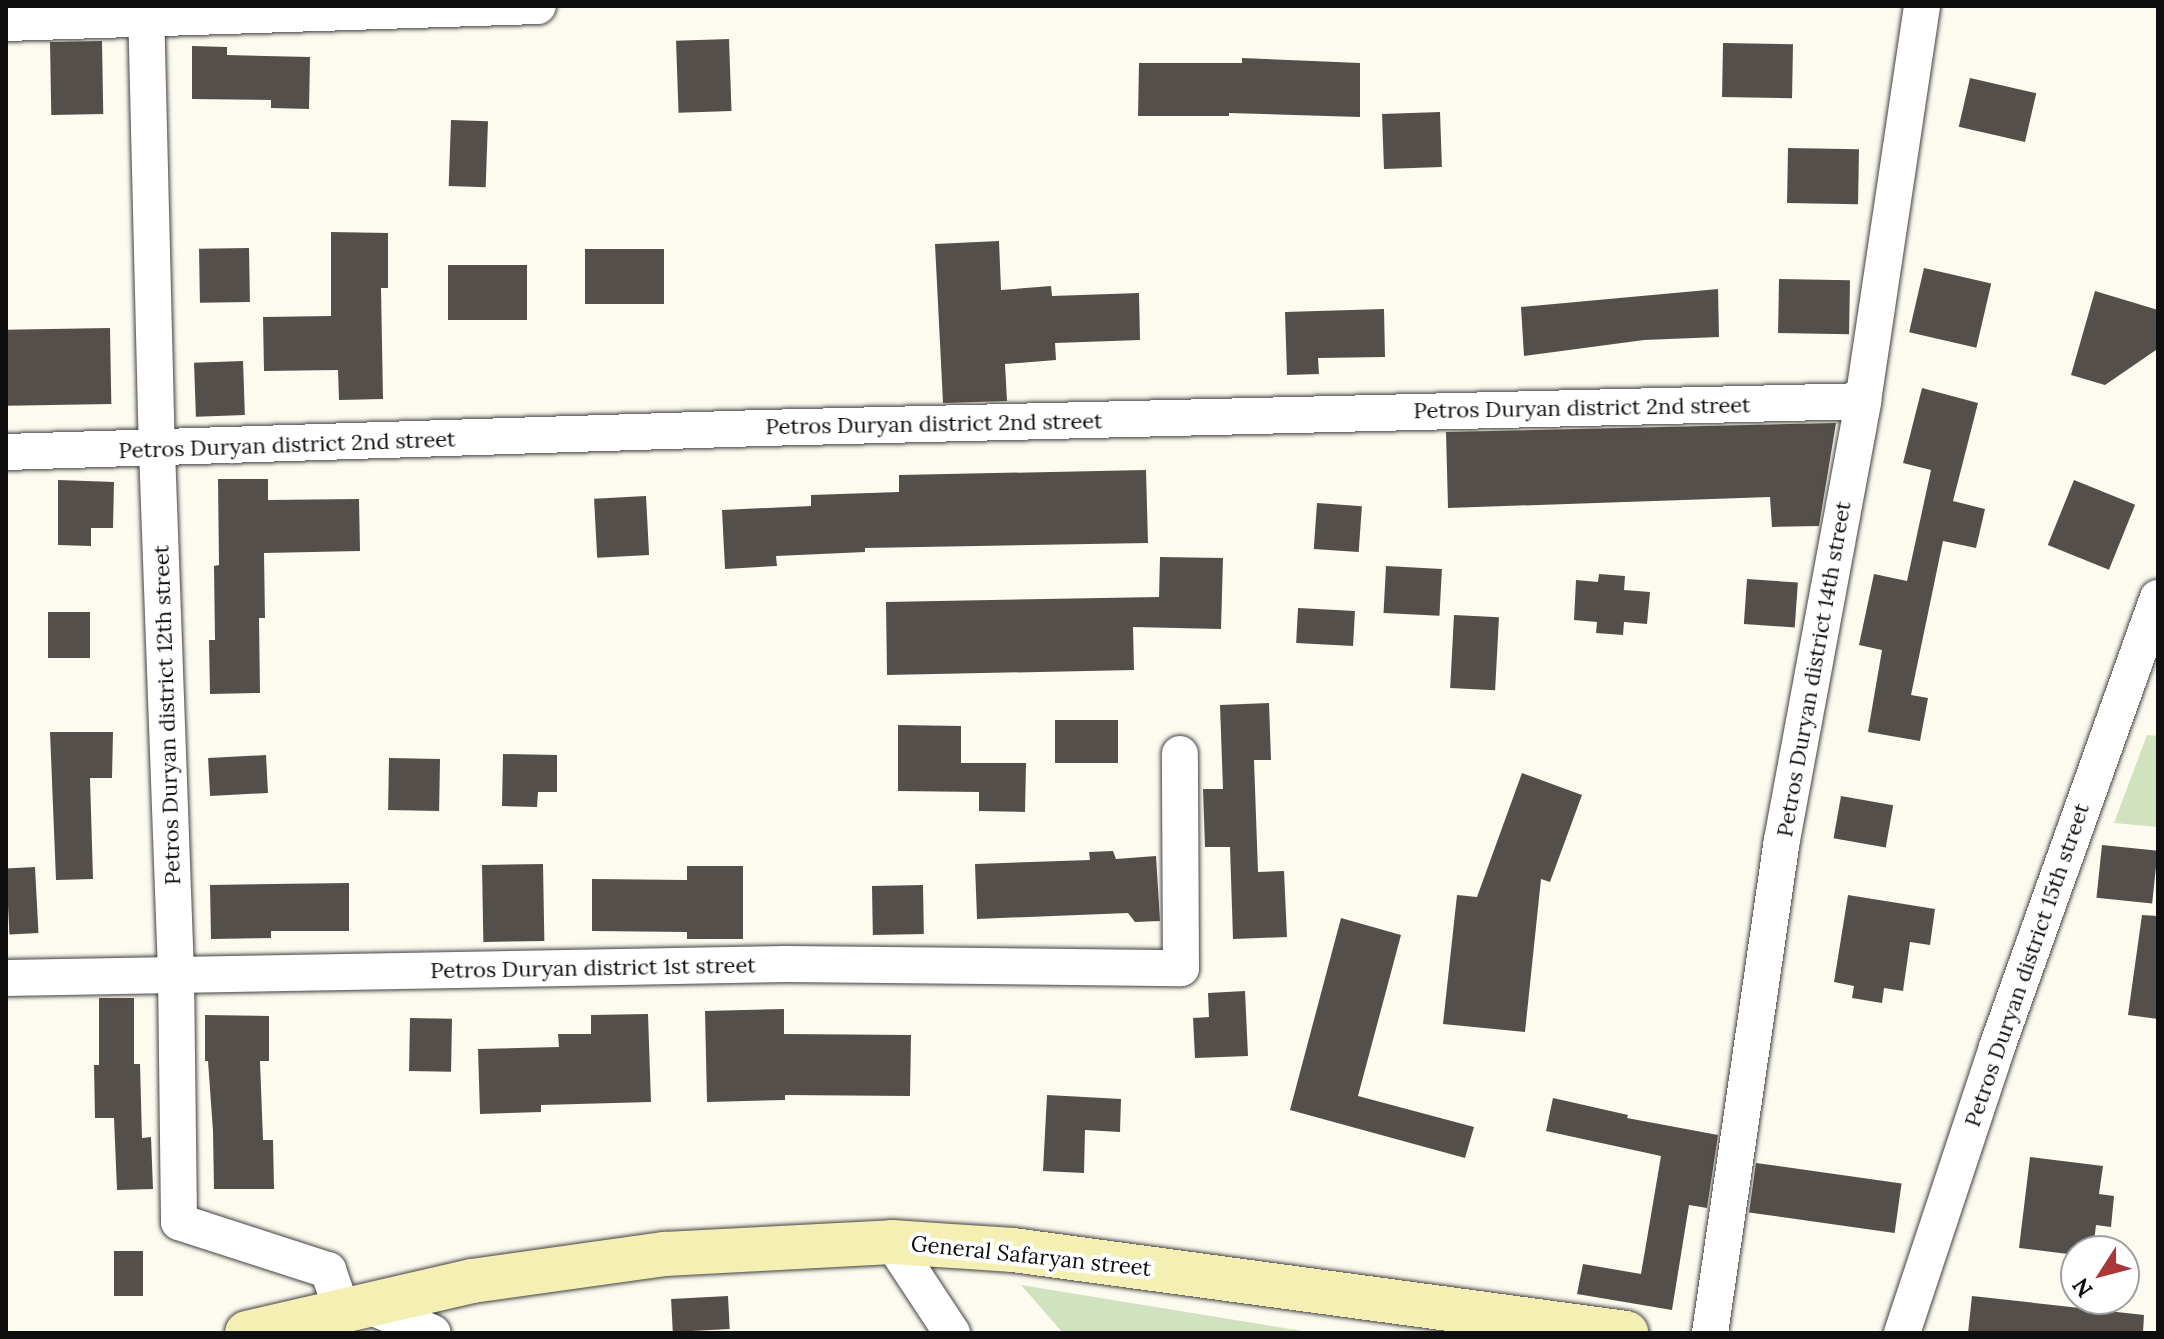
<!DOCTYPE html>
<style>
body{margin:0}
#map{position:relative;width:2164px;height:1339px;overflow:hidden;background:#fdfbf0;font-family:Lora,serif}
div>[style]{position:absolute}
.green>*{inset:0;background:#d0e3be}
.building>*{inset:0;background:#554f4b;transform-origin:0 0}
.roads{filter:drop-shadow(0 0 2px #414141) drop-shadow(0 0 2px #414141)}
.minor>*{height:36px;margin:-18px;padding:0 18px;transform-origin:18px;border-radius:18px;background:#fff}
.secondary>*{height:44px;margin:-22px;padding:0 22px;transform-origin:22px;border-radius:22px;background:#f4f0b4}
span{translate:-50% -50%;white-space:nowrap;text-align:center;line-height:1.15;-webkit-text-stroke:8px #fff;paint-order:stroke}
.street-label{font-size:22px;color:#0e0e0e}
.frame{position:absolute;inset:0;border:8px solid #0e0e0e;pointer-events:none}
.north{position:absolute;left:2060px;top:1235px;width:80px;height:80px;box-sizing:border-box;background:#fff;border:2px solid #9f9f9f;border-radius:50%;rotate:234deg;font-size:22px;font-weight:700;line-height:32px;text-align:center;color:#0e0e0e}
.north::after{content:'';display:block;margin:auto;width:28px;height:36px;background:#ab3839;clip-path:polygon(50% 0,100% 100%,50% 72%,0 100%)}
</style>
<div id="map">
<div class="green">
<div style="clip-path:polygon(2147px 735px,2158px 736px,2158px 827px,2114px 823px)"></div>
<div style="clip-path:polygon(1021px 1285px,1315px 1333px,1063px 1333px)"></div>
</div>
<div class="building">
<div style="left:729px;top:39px;width:72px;height:53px;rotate:88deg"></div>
<div style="left:102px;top:41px;width:73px;height:52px;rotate:89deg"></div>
<div style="left:1723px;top:43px;width:70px;height:54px;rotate:1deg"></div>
<div style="clip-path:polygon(192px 46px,227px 47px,227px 55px,310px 57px,309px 109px,271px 108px,271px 100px,192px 99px)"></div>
<div style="clip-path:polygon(1242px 58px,1360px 63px,1360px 117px,1229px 113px,1229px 116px,1138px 116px,1139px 63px,1242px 63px)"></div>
<div style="left:1970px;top:78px;width:68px;height:50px;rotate:13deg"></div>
<div style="left:1440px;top:112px;width:55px;height:58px;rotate:88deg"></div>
<div style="left:451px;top:120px;width:37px;height:66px;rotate:2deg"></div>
<div style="left:1788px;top:148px;width:71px;height:55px;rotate:1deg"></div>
<div style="clip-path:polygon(331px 232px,388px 233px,388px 288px,381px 288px,383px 399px,339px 400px,338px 370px,264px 371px,263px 317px,331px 316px)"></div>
<div style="clip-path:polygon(999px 241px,1001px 290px,1051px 286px,1052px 296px,1139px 293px,1140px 340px,1055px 343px,1056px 360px,1005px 364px,1007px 401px,943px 403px,935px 244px)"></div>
<div style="left:249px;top:248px;width:54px;height:50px;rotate:89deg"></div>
<div style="left:585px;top:249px;width:79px;height:55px"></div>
<div style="left:527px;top:265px;width:55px;height:79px;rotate:90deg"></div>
<div style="left:1924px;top:268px;width:69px;height:66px;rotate:13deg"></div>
<div style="left:1779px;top:279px;width:71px;height:54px;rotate:1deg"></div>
<div style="clip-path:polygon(1718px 289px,1719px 337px,1644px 340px,1524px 356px,1521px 307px)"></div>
<div style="clip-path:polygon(2095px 291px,2158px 310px,2156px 350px,2105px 385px,2071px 375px)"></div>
<div style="clip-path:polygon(1384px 309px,1385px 357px,1318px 358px,1319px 374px,1287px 375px,1285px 312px)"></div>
<div style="left:110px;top:328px;width:76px;height:104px;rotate:89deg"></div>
<div style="left:243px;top:361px;width:54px;height:49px;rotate:88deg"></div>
<div style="clip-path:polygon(1922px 388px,1978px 403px,1953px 501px,1985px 509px,1976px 548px,1943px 541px,1911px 695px,1928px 698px,1920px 741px,1868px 732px,1882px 650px,1859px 645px,1874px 574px,1907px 581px,1931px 470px,1903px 463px)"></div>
<div style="clip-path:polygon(1836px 423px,1819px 526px,1772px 527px,1770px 497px,1448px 508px,1446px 432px)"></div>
<div style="clip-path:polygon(1146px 470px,1148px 543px,865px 548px,865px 552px,776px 556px,777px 566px,725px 569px,722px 510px,811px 506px,811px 495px,899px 492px,899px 475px)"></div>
<div style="clip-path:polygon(218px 479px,268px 479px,268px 500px,359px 499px,360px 551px,264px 553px,265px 618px,259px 618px,260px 693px,210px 694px,209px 640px,215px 640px,214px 566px,219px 565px)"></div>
<div style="clip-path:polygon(58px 480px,114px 482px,113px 528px,91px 528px,91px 546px,58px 545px)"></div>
<div style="left:2074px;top:480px;width:66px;height:70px;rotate:22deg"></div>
<div style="left:646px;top:496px;width:59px;height:52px;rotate:87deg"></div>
<div style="left:1317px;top:503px;width:45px;height:46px;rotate:4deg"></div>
<div style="clip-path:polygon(1160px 557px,1223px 558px,1221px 629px,1133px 627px,1134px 670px,887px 675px,886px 602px,1159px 597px)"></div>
<div style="left:1386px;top:566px;width:56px;height:47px;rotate:3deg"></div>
<div style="clip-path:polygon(1599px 574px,1625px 576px,1624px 590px,1650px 592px,1647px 624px,1624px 622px,1623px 635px,1596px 633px,1597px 622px,1574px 620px,1576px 580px,1598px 582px)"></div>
<div style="left:1747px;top:579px;width:51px;height:45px;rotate:4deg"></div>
<div style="left:1298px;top:608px;width:57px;height:35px;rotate:3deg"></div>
<div style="left:48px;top:612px;width:42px;height:46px"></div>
<div style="left:1454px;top:615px;width:45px;height:73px;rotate:3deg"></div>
<div style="clip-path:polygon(1269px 703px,1271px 760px,1254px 760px,1258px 872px,1284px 871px,1287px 937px,1233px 939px,1230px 847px,1205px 847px,1203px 789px,1223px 789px,1220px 705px)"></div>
<div style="left:1055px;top:720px;width:63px;height:43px"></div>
<div style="clip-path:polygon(898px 725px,961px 726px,961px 763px,1026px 763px,1025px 812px,979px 811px,979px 792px,898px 791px)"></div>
<div style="clip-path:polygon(50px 732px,113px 732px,112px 778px,90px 778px,93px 879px,56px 880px)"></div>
<div style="clip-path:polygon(503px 754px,557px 755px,557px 792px,538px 792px,537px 807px,502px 806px)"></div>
<div style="left:266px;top:755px;width:38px;height:58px;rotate:87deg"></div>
<div style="left:389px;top:758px;width:51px;height:52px;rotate:1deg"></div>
<div style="clip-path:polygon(1522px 773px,1582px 795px,1550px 882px,1541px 879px,1525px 1032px,1443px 1024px,1457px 895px,1477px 897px)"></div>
<div style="left:1841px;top:796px;width:53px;height:43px;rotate:10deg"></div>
<div style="left:2102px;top:845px;width:56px;height:53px;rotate:6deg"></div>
<div style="clip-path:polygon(1113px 851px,1116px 859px,1156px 856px,1160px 921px,1135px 922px,1128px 913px,977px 919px,975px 864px,1090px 860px,1089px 852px)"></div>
<div style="left:543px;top:864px;width:77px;height:61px;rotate:89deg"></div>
<div style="clip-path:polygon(687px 866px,743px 866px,743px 939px,687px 939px,687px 932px,592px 931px,592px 879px,687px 880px)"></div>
<div style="left:35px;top:867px;width:66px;height:29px;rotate:87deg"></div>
<div style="clip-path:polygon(349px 883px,349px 931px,271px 931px,271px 938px,211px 939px,210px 885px)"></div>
<div style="left:923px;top:885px;width:49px;height:51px;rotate:89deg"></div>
<div style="clip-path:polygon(1848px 895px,1935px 909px,1930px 945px,1910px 942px,1903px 991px,1884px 988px,1882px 1003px,1852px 998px,1854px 986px,1834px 982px)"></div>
<div style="clip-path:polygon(2142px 915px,2158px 916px,2158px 1019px,2128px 1015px)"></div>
<div style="clip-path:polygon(1341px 918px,1401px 935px,1358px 1096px,1474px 1127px,1465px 1158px,1290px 1110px)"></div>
<div style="clip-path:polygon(1245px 991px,1248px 1056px,1195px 1058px,1193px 1018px,1209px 1017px,1208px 993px)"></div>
<div style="clip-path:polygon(99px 998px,134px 998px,134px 1064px,140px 1064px,142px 1138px,151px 1137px,153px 1189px,117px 1190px,114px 1118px,95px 1118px,94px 1065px,99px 1065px)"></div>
<div style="clip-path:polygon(784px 1009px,784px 1034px,911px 1035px,910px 1096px,785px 1095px,785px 1100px,707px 1102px,705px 1011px)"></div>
<div style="clip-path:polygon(648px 1014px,651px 1102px,541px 1105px,541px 1112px,480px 1114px,478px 1049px,559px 1047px,558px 1034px,591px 1034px,591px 1015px)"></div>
<div style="clip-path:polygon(205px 1015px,269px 1016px,269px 1061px,260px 1061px,263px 1140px,273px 1140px,274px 1189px,214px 1189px,213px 1131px,208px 1061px,205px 1061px)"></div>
<div style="left:410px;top:1018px;width:42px;height:53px;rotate:1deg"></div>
<div style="clip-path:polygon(1047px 1095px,1121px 1099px,1120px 1132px,1085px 1130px,1084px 1173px,1043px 1171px)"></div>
<div style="clip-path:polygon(1553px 1098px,1628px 1115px,1627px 1118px,1718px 1135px,1707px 1208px,1689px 1205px,1672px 1310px,1577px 1294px,1583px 1264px,1641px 1274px,1661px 1156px,1546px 1131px)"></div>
<div style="clip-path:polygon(2030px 1157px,2103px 1166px,2099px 1194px,2114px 1196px,2111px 1227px,2096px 1225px,2093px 1251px,2076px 1251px,2076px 1255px,2019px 1248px)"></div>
<div style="left:1756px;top:1163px;width:147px;height:50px;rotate:8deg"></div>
<div style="left:114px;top:1251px;width:29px;height:45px"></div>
<div style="left:728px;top:1296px;width:33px;height:57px;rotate:87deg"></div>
<div style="clip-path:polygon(1972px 1296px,2144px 1315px,2143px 1333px,1968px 1333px)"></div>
</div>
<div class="roads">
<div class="minor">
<div style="left:146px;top:6px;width:444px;rotate:88.6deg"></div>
<div style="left:157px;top:450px;width:524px;rotate:87.92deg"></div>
<div style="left:176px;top:974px;width:248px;rotate:89.3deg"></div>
<div style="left:179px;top:1222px;width:157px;rotate:17.9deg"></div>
<div style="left:328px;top:1270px;width:46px;rotate:70.8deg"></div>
<div style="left:6px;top:23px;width:532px;rotate:-1.83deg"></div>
<div style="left:6px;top:452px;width:756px;rotate:-1.82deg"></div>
<div style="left:762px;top:428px;width:1101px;rotate:-1.4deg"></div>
<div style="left:6px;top:978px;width:780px;rotate:-1.03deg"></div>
<div style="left:786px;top:964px;width:395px;rotate:0.6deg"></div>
<div style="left:1181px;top:968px;width:214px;rotate:-90.3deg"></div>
<div style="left:892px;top:1242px;width:109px;rotate:56.6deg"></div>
<div style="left:369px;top:1306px;width:69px;rotate:22.9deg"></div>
<div style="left:1710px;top:1333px;width:498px;rotate:-81.7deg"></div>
<div style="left:1782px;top:840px;width:446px;rotate:-79.5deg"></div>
<div style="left:1863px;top:401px;width:399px;rotate:-81.5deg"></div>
<div style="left:1902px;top:1333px;width:301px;rotate:-71.6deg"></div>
<div style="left:1997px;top:1047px;width:477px;rotate:-70.3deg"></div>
</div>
<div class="secondary">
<div style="left:247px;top:1333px;width:231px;rotate:-13deg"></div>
<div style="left:472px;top:1281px;width:195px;rotate:-8deg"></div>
<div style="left:665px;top:1254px;width:227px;rotate:-3deg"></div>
<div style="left:892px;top:1242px;width:121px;rotate:3.8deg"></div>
<div style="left:1013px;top:1250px;width:619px;rotate:7.71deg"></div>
</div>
</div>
<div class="street-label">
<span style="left:1582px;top:408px;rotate:-1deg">Petros Duryan district 2nd street</span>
<span style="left:934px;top:424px;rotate:-1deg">Petros Duryan district 2nd street</span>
<span style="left:287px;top:445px;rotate:-2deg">Petros Duryan district 2nd street</span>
<span style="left:1814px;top:669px;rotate:-80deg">Petros Duryan district 14th street</span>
<span style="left:167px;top:715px;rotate:-92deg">Petros Duryan district 12th street</span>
<span style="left:2027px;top:965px;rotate:-71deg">Petros Duryan district 15th street</span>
<span style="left:593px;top:968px;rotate:-1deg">Petros Duryan district 1st street</span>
<span style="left:1031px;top:1256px;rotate:6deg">General Safaryan street</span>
</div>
<div class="frame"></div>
<div class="north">N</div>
</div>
